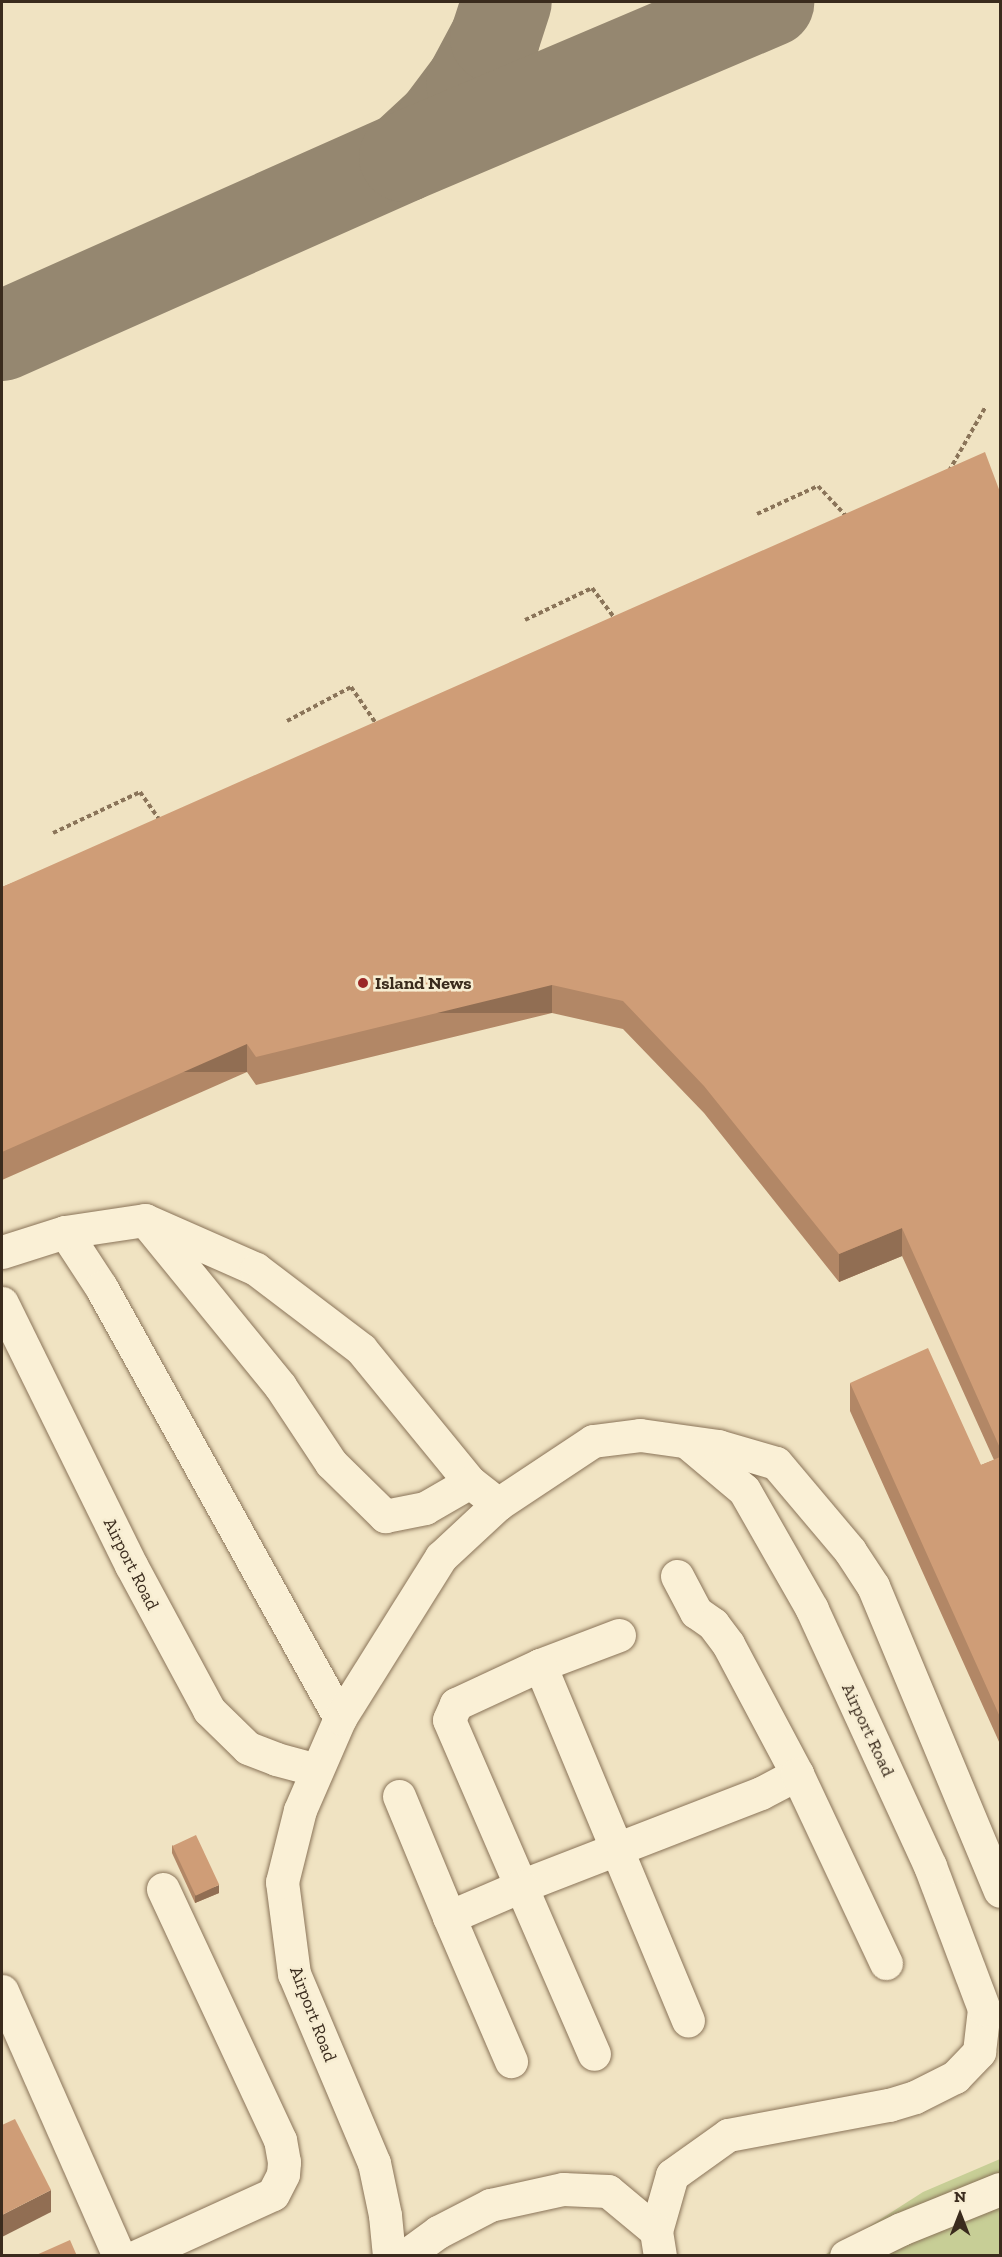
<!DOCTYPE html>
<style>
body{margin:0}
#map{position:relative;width:1002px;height:2257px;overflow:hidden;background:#f0e3c2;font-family:"Zilla Slab",serif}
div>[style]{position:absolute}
.green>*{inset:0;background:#c7ce96}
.taxiway>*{height:90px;margin:-45px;padding:0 45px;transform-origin:45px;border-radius:45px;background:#958770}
.path>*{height:4px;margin-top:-2px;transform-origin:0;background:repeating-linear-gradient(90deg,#8a7459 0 4.5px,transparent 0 7.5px)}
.roads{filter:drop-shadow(0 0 2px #8a7459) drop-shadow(0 0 2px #8a7459)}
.minor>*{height:33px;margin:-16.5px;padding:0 16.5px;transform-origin:16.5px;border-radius:16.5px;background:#faf0d6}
.wall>*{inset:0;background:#b28766}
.shaded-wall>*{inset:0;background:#916e53;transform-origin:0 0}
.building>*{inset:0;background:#cf9d77;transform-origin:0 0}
.dots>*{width:16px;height:16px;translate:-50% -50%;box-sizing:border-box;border:3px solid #f7edd2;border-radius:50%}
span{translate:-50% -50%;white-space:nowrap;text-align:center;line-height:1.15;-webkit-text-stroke:5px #f7edd2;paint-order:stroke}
.poi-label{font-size:18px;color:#3a2b1d;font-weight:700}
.left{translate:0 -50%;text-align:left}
.street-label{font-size:18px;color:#3a2b1d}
.frame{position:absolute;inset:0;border:3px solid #3a2b1d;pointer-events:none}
.north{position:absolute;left:930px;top:2185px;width:60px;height:60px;-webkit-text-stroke:4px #f7edd2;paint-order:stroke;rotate:0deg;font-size:16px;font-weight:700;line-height:24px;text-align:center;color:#3a2b1d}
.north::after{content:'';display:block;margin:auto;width:21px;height:27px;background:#3a2b1d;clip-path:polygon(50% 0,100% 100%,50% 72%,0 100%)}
</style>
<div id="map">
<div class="green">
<div style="clip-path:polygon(1000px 2159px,1000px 2255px,823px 2256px,923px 2192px)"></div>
</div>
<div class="taxiway">
<div style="left:411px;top:151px;width:41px;rotate:-43deg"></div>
<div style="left:441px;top:123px;width:50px;rotate:-53.1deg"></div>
<div style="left:471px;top:83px;width:51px;rotate:-61.9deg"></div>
<div style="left:495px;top:38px;width:38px;rotate:-72deg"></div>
<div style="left:2px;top:336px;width:440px;rotate:-24deg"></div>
<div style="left:404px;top:157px;width:397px;rotate:-23deg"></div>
</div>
<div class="path">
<div style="left:949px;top:471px;width:73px;rotate:-60.3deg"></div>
<div style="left:757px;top:514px;width:67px;rotate:-24.7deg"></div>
<div style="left:818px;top:486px;width:42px;rotate:46.9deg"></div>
<div style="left:525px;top:620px;width:74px;rotate:-25.5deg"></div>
<div style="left:592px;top:588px;width:40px;rotate:53deg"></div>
<div style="left:287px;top:721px;width:72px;rotate:-28deg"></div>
<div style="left:351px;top:687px;width:46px;rotate:55.6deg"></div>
<div style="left:53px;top:833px;width:96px;rotate:-25.2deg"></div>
<div style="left:140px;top:792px;width:35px;rotate:55deg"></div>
</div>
<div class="roads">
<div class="minor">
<div style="left:148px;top:1224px;width:209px;rotate:50.8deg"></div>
<div style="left:280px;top:1386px;width:92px;rotate:56.5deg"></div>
<div style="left:331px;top:1463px;width:76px;rotate:44.5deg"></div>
<div style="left:385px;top:1516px;width:41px;rotate:-11.3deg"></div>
<div style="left:425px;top:1508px;width:52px;rotate:-30deg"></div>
<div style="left:65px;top:1232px;width:66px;rotate:56.8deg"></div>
<div style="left:101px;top:1287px;width:493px;rotate:61deg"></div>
<div style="left:2px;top:1252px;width:66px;rotate:-17.6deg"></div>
<div style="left:65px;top:1232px;width:81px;rotate:-8.5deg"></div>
<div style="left:145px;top:1220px;width:121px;rotate:23.8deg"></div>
<div style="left:256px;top:1269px;width:132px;rotate:37.3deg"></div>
<div style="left:361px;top:1349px;width:172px;rotate:50.7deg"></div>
<div style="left:470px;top:1482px;width:36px;rotate:38deg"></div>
<div style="left:2px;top:1303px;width:292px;rotate:63.8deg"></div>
<div style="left:131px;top:1565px;width:165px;rotate:61.7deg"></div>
<div style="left:209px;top:1710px;width:54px;rotate:44.3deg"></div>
<div style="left:248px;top:1748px;width:30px;rotate:21deg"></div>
<div style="left:276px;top:1759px;width:42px;rotate:15deg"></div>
<div style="left:677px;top:1576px;width:41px;rotate:62.2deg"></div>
<div style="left:696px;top:1612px;width:21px;rotate:35deg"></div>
<div style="left:713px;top:1624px;width:25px;rotate:53deg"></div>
<div style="left:728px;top:1644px;width:147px;rotate:62deg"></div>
<div style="left:619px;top:1635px;width:85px;rotate:159.2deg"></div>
<div style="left:540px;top:1665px;width:93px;rotate:155.1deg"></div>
<div style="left:456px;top:1704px;width:17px;rotate:114deg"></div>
<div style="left:449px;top:1720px;width:181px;rotate:66.6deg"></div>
<div style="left:521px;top:1886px;width:257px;rotate:-21.2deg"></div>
<div style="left:761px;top:1793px;width:41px;rotate:-27.8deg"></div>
<div style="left:797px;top:1774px;width:209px;rotate:64.8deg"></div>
<div style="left:540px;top:1665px;width:385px;rotate:67.4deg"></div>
<div style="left:399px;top:1796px;width:131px;rotate:67.5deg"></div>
<div style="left:449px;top:1917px;width:78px;rotate:-23.3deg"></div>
<div style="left:521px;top:1886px;width:183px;rotate:66.5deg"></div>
<div style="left:449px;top:1917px;width:157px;rotate:66.7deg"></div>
<div style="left:2px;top:1991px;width:290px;rotate:66.2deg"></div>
<div style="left:656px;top:2231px;width:58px;rotate:-74.1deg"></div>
<div style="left:672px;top:2175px;width:69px;rotate:-35.5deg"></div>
<div style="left:728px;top:2135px;width:164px;rotate:-10.6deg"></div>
<div style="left:889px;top:2105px;width:27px;rotate:-17deg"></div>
<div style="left:915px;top:2097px;width:45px;rotate:-26.6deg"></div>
<div style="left:955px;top:2077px;width:35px;rotate:-46deg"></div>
<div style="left:979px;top:2052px;width:43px;rotate:-83.4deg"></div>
<div style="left:984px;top:2009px;width:153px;rotate:-110.7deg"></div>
<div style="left:930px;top:1866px;width:283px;rotate:-114.7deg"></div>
<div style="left:812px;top:1609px;width:137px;rotate:-119.7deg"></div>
<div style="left:744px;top:1490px;width:73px;rotate:-140deg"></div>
<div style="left:137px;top:2256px;width:149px;rotate:-24.5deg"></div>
<div style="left:273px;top:2194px;width:22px;rotate:-63deg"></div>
<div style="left:283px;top:2174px;width:12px;rotate:-85deg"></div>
<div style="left:284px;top:2162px;width:22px;rotate:-100deg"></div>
<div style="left:280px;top:2140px;width:277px;rotate:-115deg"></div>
<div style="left:389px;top:2256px;width:41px;rotate:-95.6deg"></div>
<div style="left:385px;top:2215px;width:53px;rotate:-101.9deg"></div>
<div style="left:374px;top:2163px;width:205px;rotate:-112.9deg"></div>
<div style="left:294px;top:1974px;width:93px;rotate:-97.4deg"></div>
<div style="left:282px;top:1882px;width:74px;rotate:-76deg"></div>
<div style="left:300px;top:1810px;width:100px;rotate:-66.5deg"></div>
<div style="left:340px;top:1718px;width:190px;rotate:-57.9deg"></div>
<div style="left:441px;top:1557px;width:78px;rotate:-42.9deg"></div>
<div style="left:498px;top:1504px;width:114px;rotate:-33.6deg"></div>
<div style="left:593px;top:1441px;width:47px;rotate:-7.3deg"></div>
<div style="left:640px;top:1435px;width:79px;rotate:8deg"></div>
<div style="left:718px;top:1446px;width:60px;rotate:16.3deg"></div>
<div style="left:776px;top:1463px;width:115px;rotate:49.9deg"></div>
<div style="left:850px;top:1551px;width:42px;rotate:56.7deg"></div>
<div style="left:873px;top:1586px;width:330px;rotate:67.4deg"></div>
<div style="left:405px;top:2256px;width:41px;rotate:-36deg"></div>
<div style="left:438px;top:2232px;width:59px;rotate:-27.4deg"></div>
<div style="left:490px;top:2205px;width:75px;rotate:-12.4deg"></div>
<div style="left:563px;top:2189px;width:45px;rotate:2.5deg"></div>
<div style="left:608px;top:2191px;width:62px;rotate:39.8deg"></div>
<div style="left:656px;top:2231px;width:25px;rotate:81deg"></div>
<div style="left:846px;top:2256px;width:61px;rotate:-26.1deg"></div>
<div style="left:901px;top:2229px;width:107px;rotate:-22deg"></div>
</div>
</div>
<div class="wall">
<div style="clip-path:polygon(1000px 492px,1000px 1744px,850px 1411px,850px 1383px,981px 1465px,994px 1460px,902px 1256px,839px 1282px,704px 1113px,623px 1029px,552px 1013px,256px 1085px,247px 1072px,2px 1180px,2px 887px)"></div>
<div style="clip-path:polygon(172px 1845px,219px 1893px,195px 1903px,172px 1853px)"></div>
</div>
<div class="shaded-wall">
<div style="left:552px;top:985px;width:28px;height:305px;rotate:90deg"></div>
<div style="left:247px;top:1044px;width:28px;height:268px;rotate:90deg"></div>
<div style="clip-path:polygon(902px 1228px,902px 1256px,839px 1282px,839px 1254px)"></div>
<div style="clip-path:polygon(219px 1885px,219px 1893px,195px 1903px,195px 1895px)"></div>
<div style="clip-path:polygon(51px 2190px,51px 2212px,2px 2237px,2px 2215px)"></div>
</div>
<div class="building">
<div style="clip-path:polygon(985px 452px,1000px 492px,1000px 1448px,902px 1228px,839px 1254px,704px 1086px,623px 1001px,552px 985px,256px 1057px,247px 1044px,2px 1152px,2px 887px)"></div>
<div style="clip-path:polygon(928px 1348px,981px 1465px,1000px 1457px,1000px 1717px,850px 1383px)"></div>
<div style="left:196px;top:1835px;width:55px;height:26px;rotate:65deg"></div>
<div style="clip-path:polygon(15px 2119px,51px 2190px,2px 2215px,2px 2125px)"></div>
<div style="clip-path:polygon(70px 2240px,77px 2256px,34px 2256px)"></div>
</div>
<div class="dots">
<div style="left:363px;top:983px;background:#9b2726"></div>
</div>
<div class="poi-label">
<span class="left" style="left:375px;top:983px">Island News</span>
</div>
<div class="street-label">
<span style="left:131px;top:1564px;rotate:63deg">Airport Road</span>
<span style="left:868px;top:1730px;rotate:65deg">Airport Road</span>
<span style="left:313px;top:2014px;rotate:69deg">Airport Road</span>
</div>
<div class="frame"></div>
<div class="north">N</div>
</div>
